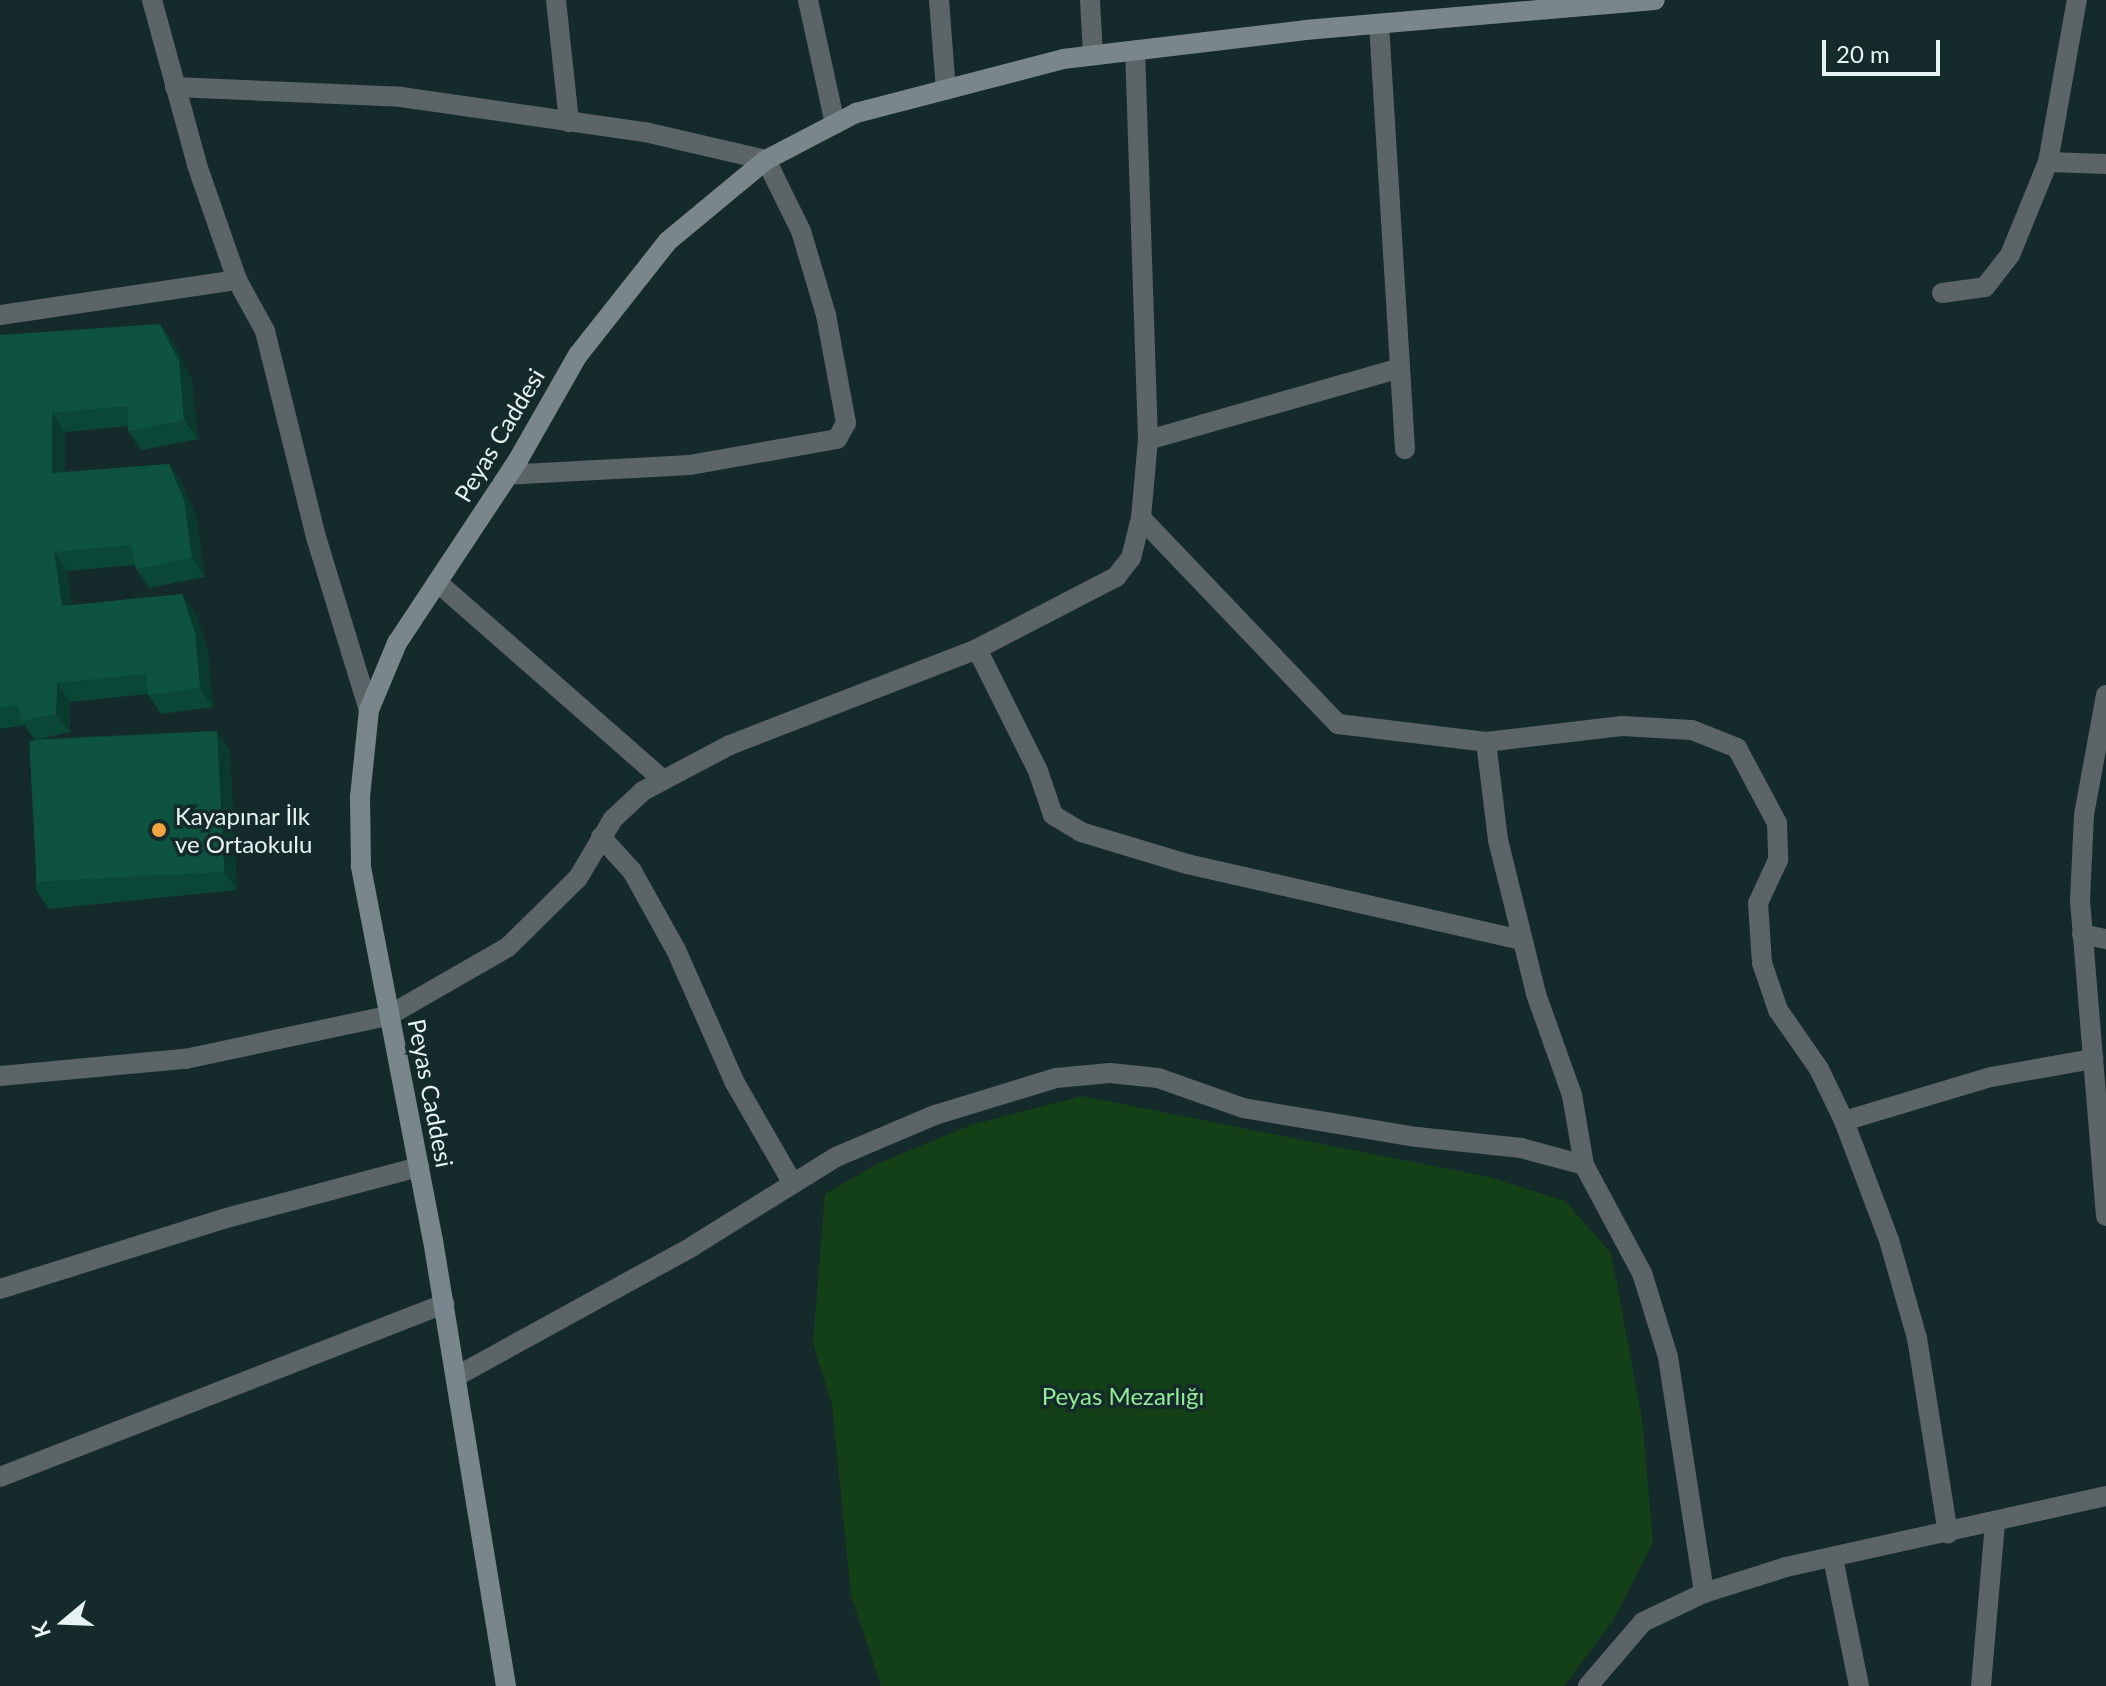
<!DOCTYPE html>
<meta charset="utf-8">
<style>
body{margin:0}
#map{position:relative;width:2106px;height:1686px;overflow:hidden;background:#152a2a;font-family:Lato,sans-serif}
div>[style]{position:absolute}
.green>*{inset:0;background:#144018}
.street>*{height:20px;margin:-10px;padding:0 10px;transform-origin:10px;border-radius:10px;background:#5b6467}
.secondary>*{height:20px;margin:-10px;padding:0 10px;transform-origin:10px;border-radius:10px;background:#79878c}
.wall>*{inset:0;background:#0b4737}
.shaded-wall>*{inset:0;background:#093a2d}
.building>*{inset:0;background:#0d5340;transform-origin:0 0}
.dots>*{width:22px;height:22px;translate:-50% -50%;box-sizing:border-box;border:4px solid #152a2a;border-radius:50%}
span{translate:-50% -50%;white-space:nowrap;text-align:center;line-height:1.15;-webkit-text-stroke:7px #152a2a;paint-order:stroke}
.street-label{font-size:24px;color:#e6f3f2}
.poi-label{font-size:24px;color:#e6f3f2}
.left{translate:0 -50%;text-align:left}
.park-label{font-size:24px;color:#91ee94}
.north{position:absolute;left:24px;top:1582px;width:80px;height:80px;-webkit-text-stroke:6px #152a2a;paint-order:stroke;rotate:251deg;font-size:22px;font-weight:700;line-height:32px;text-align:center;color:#e6f3f2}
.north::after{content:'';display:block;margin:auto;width:28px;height:36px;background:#e6f3f2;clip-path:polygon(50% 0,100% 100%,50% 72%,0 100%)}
.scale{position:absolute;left:1822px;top:40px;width:118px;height:36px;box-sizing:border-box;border:4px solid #e6f3f2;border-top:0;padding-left:10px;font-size:24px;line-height:28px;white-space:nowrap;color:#e6f3f2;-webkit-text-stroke:6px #152a2a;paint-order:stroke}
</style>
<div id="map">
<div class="green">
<div style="clip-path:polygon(1082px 1096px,1489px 1177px,1565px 1201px,1611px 1253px,1642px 1418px,1653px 1543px,1612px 1622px,1564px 1686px,881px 1686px,851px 1595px,832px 1405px,813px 1343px,825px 1194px,879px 1163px,971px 1125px)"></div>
</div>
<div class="street">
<div style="left:152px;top:0;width:171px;rotate:74.7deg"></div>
<div style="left:197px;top:165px;width:122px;rotate:70.8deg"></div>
<div style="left:237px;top:280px;width:58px;rotate:61.2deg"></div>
<div style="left:265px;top:331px;width:212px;rotate:76.1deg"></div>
<div style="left:316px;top:537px;width:181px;rotate:73deg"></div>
<div style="left:556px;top:0;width:123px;rotate:83.9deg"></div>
<div style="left:808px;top:0;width:127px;rotate:77.7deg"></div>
<div style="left:939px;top:0;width:90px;rotate:85.6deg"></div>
<div style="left:1090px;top:0;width:55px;rotate:86.9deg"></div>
<div style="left:1379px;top:24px;width:426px;rotate:86.5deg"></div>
<div style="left:175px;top:87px;width:226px;rotate:2.5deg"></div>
<div style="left:401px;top:97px;width:246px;rotate:8.2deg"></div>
<div style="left:645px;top:132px;width:124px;rotate:13deg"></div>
<div style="left:766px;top:160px;width:79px;rotate:63.8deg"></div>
<div style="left:801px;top:231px;width:88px;rotate:73.4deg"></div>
<div style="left:826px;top:315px;width:110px;rotate:79.5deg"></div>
<div style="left:846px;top:423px;width:18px;rotate:119deg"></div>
<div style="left:837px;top:439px;width:149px;rotate:170deg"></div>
<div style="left:690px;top:465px;width:182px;rotate:176.9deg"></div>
<div style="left:2048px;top:162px;width:58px;rotate:2deg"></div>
<div style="left:1942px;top:293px;width:43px;rotate:-7.9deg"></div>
<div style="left:1985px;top:287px;width:41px;rotate:-52deg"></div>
<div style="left:2010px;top:255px;width:100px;rotate:-67.8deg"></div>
<div style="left:2048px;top:162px;width:165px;rotate:-79.9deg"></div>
<div style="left:0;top:315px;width:240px;rotate:-8.4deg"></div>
<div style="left:1148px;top:440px;width:262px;rotate:-15.9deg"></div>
<div style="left:1141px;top:518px;width:285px;rotate:46.3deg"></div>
<div style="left:1338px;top:724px;width:149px;rotate:6.9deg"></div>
<div style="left:1486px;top:742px;width:99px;rotate:83deg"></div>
<div style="left:1498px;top:840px;width:159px;rotate:76.1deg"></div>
<div style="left:1536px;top:994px;width:107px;rotate:70.4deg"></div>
<div style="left:1572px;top:1095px;width:71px;rotate:80.3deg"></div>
<div style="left:437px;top:582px;width:300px;rotate:41.2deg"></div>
<div style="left:977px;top:649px;width:136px;rotate:63.4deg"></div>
<div style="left:1038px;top:771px;width:46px;rotate:71.2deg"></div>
<div style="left:1053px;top:815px;width:33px;rotate:31deg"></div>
<div style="left:1081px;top:832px;width:111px;rotate:16.8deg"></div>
<div style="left:1187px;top:864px;width:344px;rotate:12.8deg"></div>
<div style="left:2106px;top:695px;width:122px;rotate:100.4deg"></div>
<div style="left:2084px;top:815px;width:85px;rotate:92.7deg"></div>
<div style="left:2080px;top:900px;width:317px;rotate:85.3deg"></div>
<div style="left:1486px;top:742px;width:137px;rotate:-6.7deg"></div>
<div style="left:1622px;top:726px;width:70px;rotate:3.3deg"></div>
<div style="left:1692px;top:730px;width:48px;rotate:21.8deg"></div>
<div style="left:1737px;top:748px;width:85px;rotate:61.9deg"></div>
<div style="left:1777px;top:823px;width:37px;rotate:88deg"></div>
<div style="left:1778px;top:860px;width:47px;rotate:114.9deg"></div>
<div style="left:1758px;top:903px;width:60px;rotate:86.2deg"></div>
<div style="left:1762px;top:963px;width:50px;rotate:71.2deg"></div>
<div style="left:1778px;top:1010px;width:72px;rotate:55.2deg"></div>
<div style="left:1819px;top:1069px;width:58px;rotate:64.3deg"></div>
<div style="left:1844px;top:1121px;width:127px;rotate:69.3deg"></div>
<div style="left:1889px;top:1240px;width:102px;rotate:74.1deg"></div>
<div style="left:1917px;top:1338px;width:198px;rotate:81deg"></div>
<div style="left:601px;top:837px;width:46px;rotate:47.6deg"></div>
<div style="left:632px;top:871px;width:90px;rotate:60.9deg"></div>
<div style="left:676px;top:950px;width:145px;rotate:66.1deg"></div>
<div style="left:735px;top:1083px;width:116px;rotate:60.1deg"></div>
<div style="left:2082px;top:934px;width:25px;rotate:12deg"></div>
<div style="left:0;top:1076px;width:186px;rotate:-5.3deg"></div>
<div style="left:185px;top:1059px;width:208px;rotate:-12deg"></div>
<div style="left:388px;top:1016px;width:138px;rotate:-29.9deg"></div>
<div style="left:508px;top:947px;width:98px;rotate:-44.6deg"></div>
<div style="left:578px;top:878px;width:69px;rotate:-59.3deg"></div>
<div style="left:613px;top:819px;width:41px;rotate:-43deg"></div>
<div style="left:643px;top:791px;width:98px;rotate:-27.9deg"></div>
<div style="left:730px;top:745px;width:265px;rotate:-21.2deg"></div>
<div style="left:977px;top:649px;width:157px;rotate:-27.4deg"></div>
<div style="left:1116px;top:577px;width:24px;rotate:-52deg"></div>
<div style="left:1131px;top:558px;width:41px;rotate:-76deg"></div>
<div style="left:1141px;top:518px;width:78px;rotate:-84.9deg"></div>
<div style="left:1148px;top:440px;width:390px;rotate:-91.9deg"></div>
<div style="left:1844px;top:1121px;width:153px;rotate:-16.7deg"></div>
<div style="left:1991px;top:1077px;width:104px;rotate:-10deg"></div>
<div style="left:0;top:1289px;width:234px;rotate:-17.4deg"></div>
<div style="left:223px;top:1219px;width:203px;rotate:-14.9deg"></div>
<div style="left:457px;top:1376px;width:269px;rotate:-28.8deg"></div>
<div style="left:693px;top:1246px;width:168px;rotate:-31.9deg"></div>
<div style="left:836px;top:1157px;width:108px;rotate:-23deg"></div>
<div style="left:935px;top:1115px;width:127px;rotate:-17deg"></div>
<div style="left:1056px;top:1078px;width:54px;rotate:-5.3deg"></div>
<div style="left:1110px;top:1073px;width:48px;rotate:5.9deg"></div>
<div style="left:1158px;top:1078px;width:90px;rotate:19.4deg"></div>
<div style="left:1243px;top:1108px;width:176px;rotate:9.5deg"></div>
<div style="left:1417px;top:1137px;width:105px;rotate:6deg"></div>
<div style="left:1521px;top:1148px;width:65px;rotate:15.1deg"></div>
<div style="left:1584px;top:1165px;width:123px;rotate:61.8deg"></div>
<div style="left:1642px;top:1273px;width:88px;rotate:72.8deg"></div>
<div style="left:1668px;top:1357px;width:239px;rotate:81.3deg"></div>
<div style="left:0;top:1477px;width:477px;rotate:-21.3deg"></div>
<div style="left:1833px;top:1558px;width:131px;rotate:78.5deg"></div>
<div style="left:1588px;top:1686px;width:84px;rotate:-49.3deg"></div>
<div style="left:1643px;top:1622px;width:68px;rotate:-25.4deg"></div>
<div style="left:1704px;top:1593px;width:86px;rotate:-17.6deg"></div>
<div style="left:1786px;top:1567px;width:328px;rotate:-12.5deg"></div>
<div style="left:1981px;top:1686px;width:163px;rotate:-85.1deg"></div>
</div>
<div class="secondary">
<div style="left:506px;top:1686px;width:451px;rotate:-99.3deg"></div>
<div style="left:433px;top:1241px;width:382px;rotate:-100.9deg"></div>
<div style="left:361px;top:866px;width:69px;rotate:-90.8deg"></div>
<div style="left:360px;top:797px;width:87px;rotate:-84.1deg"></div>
<div style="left:369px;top:710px;width:73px;rotate:-67.3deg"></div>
<div style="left:397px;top:643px;width:219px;rotate:-56.5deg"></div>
<div style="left:518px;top:460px;width:121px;rotate:-60.3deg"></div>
<div style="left:578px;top:355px;width:145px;rotate:-51.7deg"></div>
<div style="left:668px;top:241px;width:127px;rotate:-39.6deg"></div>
<div style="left:766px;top:160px;width:102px;rotate:-27.6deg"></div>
<div style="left:856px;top:113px;width:214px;rotate:-14.6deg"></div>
<div style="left:1063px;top:59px;width:244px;rotate:-6.8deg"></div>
<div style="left:1305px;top:30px;width:351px;rotate:-4.9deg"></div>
</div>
<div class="wall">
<div style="clip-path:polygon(0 335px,174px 343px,192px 380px,198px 439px,141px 450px,128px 431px,128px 426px,65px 432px,65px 472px,169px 464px,182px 483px,197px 519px,205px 577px,149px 588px,136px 569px,135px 565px,67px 571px,72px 605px,182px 594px,195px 613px,208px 650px,213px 707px,161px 714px,148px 694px,70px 702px,70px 732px,39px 739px,217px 731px,230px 750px,237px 890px,49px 909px,36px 890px,34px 739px,24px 725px,0 729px)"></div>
</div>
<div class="shaded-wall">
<div style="clip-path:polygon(160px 324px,174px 343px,192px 380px,198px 439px,184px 420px)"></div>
<div style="clip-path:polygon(52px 413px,65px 432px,65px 492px,52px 473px)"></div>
<div style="clip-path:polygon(169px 464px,182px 483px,197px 519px,205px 577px,192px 558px)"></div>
<div style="clip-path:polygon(54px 552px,67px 571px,75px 625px,62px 606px)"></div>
<div style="clip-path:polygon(182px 594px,195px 613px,208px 650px,213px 707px,200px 688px)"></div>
<div style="clip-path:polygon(57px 683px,70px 702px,70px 732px,56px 714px)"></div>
<div style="clip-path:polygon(217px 731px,230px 750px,237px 890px,224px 872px)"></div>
</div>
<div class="building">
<div style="clip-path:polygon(160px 324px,179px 361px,184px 420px,128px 431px,128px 406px,52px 413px,52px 473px,169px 464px,184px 500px,192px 558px,136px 569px,131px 545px,54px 552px,62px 606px,182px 594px,195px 632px,200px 688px,148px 695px,146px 674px,57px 683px,56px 714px,21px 721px,18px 705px,0 708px,0 335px)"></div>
<div style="left:217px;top:731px;width:141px;height:188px;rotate:87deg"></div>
</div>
<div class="dots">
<div style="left:159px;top:830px;background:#f2a541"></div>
</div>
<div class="street-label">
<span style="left:499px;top:435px;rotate:-59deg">Peyas Caddesi</span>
<span style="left:431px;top:1093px;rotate:79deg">Peyas Caddesi</span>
</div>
<div class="poi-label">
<span class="left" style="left:175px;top:830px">Kayapınar İlk<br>ve Ortaokulu</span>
</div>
<div class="park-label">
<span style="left:1123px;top:1396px">Peyas Mezarlığı</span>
</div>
<div class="north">K</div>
<div class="scale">20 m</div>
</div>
